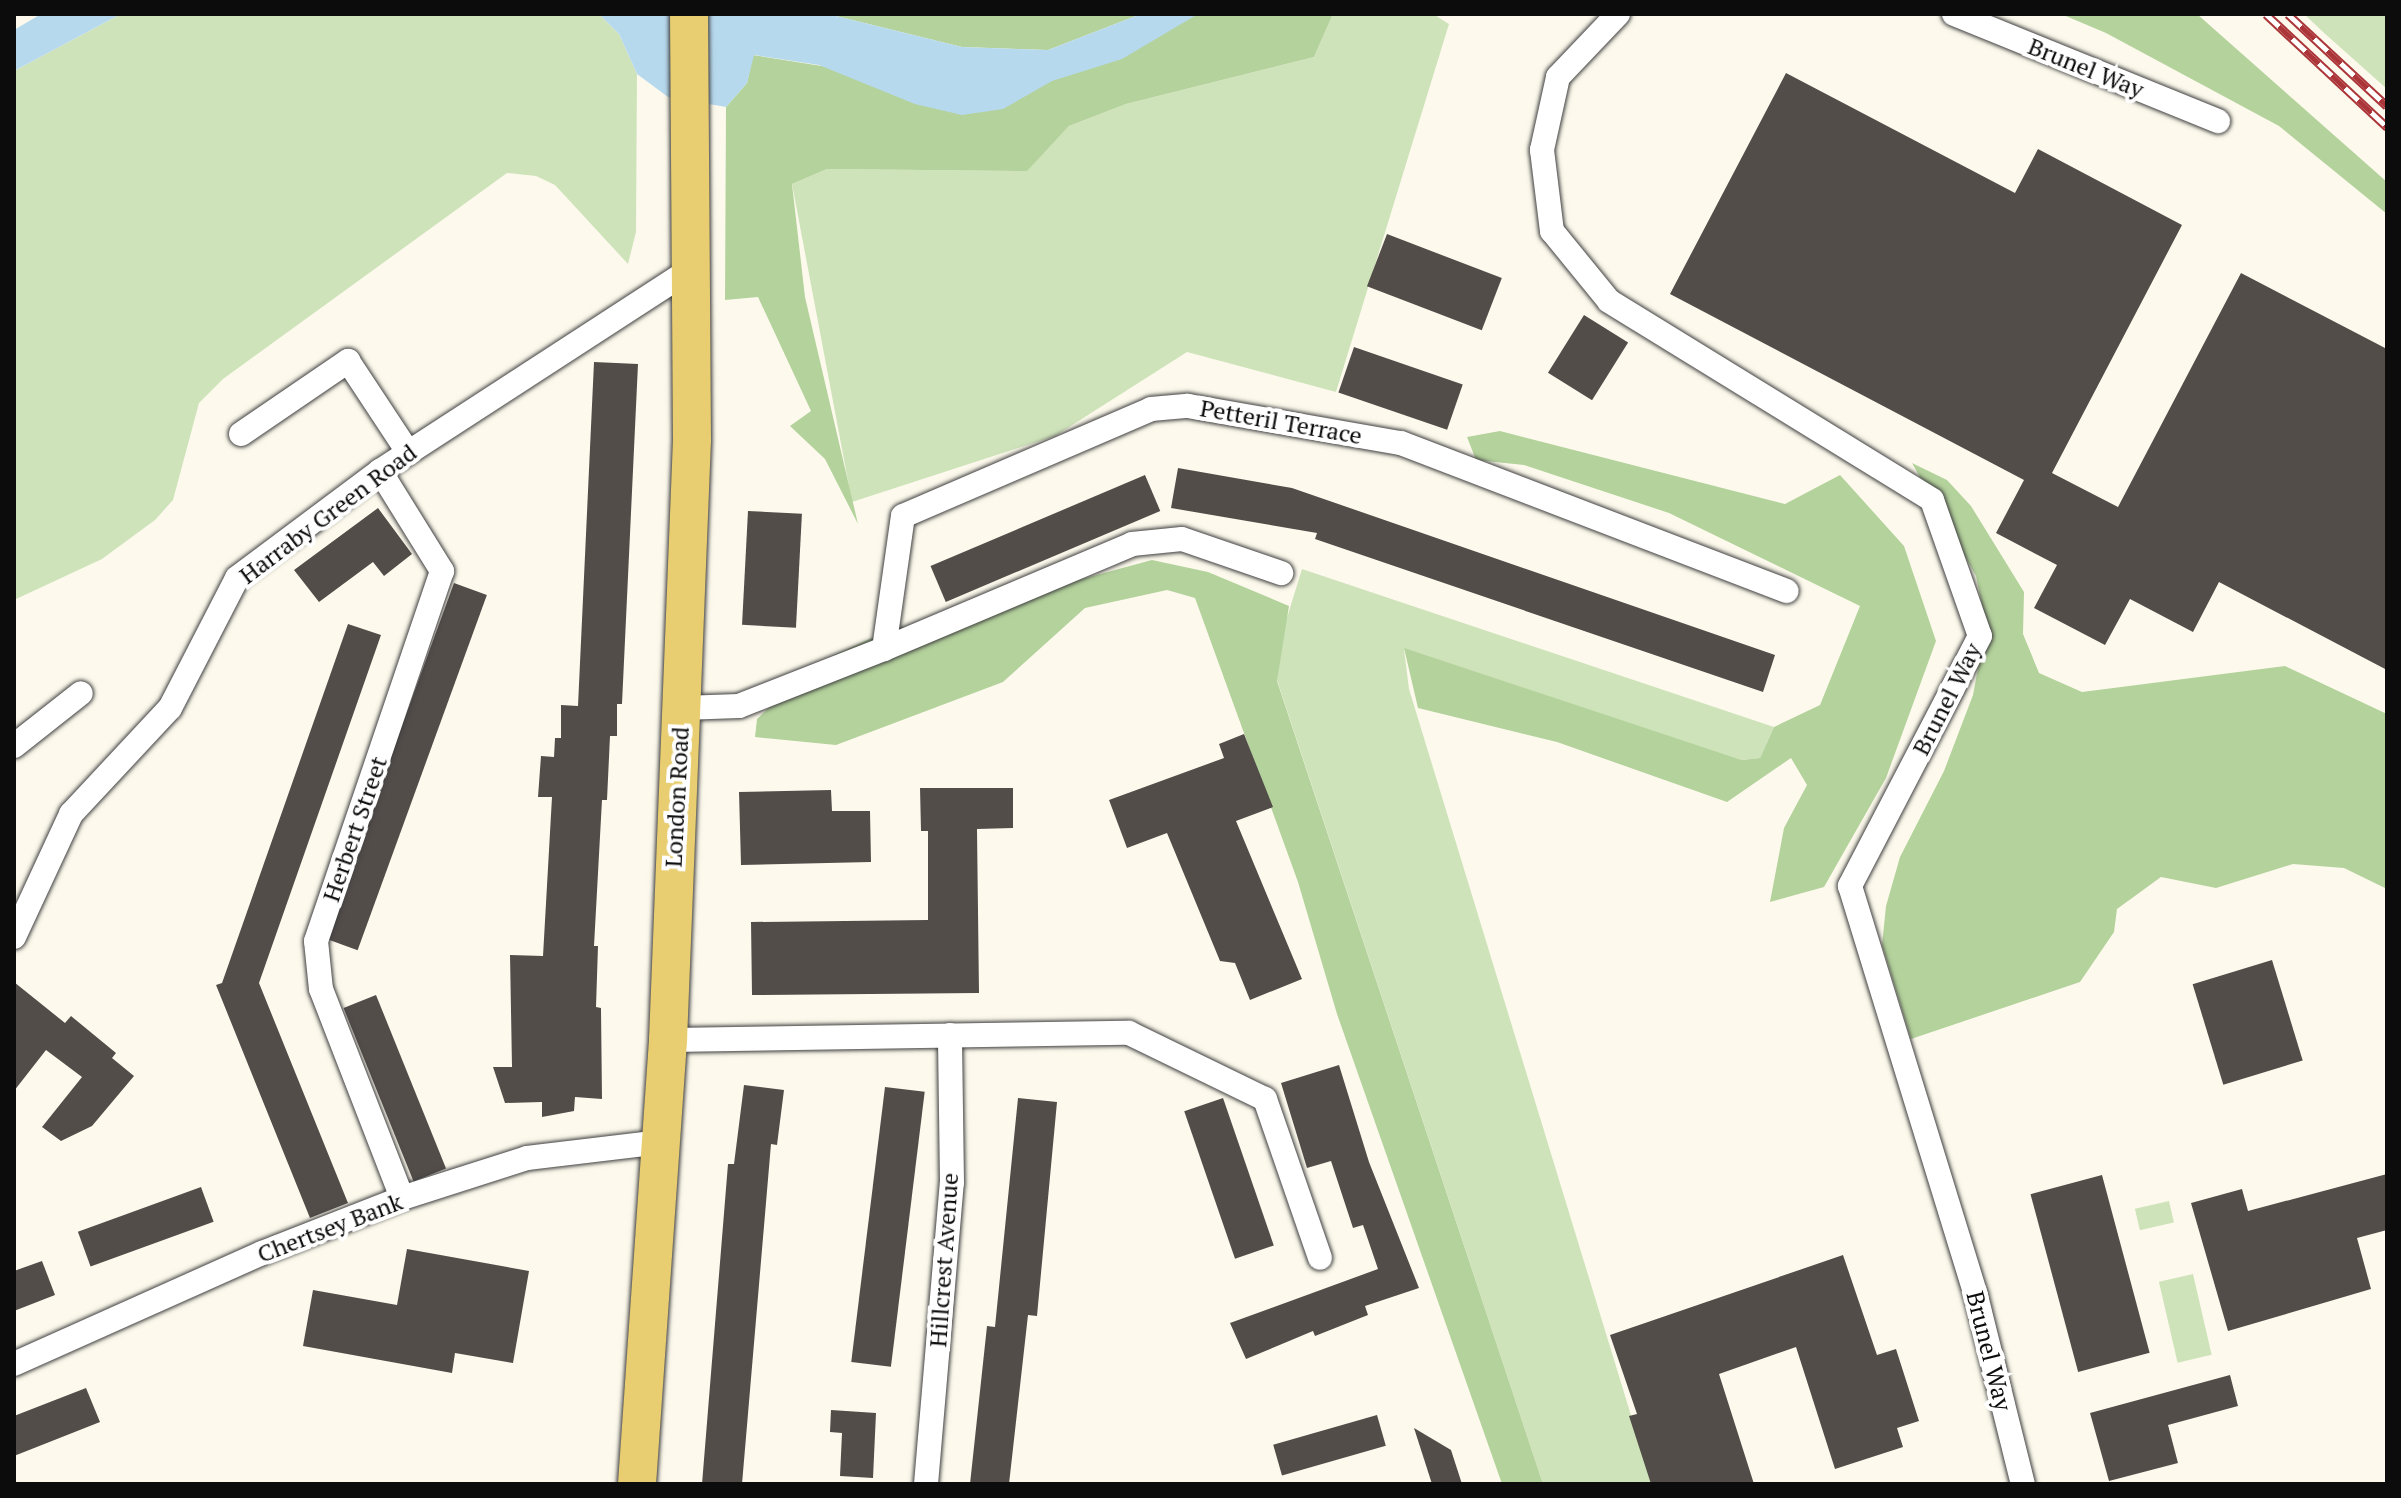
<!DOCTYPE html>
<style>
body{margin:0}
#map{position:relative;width:2401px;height:1498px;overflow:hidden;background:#fdfaed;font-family:"PT Serif",serif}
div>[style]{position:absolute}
.green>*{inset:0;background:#cfe3bb;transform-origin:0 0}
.forest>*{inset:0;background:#b4d29c}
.water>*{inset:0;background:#b7d9ee}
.building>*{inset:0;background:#534d4a;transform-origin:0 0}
.roads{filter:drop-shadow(0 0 2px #3f3f3f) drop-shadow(0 0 2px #3f3f3f)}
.minor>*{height:24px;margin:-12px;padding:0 12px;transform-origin:12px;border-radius:12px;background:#fff}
.primary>*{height:38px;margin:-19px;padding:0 19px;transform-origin:19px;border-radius:19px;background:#e8cd71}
.rail>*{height:9px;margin-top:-4.5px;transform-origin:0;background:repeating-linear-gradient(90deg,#fff 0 18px,#ab3539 0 36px);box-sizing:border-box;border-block:2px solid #ab3539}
span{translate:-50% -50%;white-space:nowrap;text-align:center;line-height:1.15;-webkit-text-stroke:8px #fff;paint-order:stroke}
.street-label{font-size:24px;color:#0c0c0c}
.frame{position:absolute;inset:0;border:16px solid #0c0c0c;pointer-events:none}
</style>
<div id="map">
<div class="green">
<div style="clip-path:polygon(121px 14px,599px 14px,619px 34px,637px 74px,636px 232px,628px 264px,555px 185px,536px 176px,507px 173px,223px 379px,199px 403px,173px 500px,155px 520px,102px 559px,14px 600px,14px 71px)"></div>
<div style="clip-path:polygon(1333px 14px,1433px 14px,1449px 24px,1336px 392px,1187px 352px,1055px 436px,852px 502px,792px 184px,827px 169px,1026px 171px,1069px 126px,1126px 104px,1314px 57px)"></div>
<div style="clip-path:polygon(2304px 14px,2387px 14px,2387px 89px,2323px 32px)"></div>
<div style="clip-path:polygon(1302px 569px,1774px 727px,1760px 758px,1742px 760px,1404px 649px,1409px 689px,1652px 1484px,1543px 1484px,1277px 680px,1281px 637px)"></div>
<div style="left:2169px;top:1201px;width:22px;height:35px;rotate:77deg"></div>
<div style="left:2193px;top:1274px;width:83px;height:35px;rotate:77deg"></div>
</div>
<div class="forest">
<div style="clip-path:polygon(828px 14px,1141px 14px,1048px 50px,962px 47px)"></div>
<div style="clip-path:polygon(1173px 14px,1333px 14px,1314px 57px,1126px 104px,1069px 126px,1027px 171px,827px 169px,792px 184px,805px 297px,858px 524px,825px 459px,790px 426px,811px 411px,758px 297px,725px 300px,726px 107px,747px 83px,753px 55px,991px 93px)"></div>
<div style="clip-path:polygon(2061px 14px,2197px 14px,2387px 182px,2387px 214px,2279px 126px,2106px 33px)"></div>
<div style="clip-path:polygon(1500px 431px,1785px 504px,1840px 475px,1904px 546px,1936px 641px,1886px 778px,1824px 887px,1770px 902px,1784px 828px,1807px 785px,1791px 758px,1727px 802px,1557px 742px,1418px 708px,1404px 648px,1742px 760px,1760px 758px,1774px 727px,1820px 705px,1860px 606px,1669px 513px,1524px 465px,1476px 460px,1467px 437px)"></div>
<div style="clip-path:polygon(1912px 463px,1947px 480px,1971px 506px,2024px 592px,2023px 634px,2039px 673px,2082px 692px,2285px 666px,2387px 714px,2387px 889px,2344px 868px,2293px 864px,2216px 888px,2161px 877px,2117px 909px,2114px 932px,2080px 982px,1911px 1039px,1882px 945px,1886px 906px,1900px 857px,1944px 771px,1973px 695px,1986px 625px,1976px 576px)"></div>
<div style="clip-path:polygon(1152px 560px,1208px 572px,1289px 606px,1277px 681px,1543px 1484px,1502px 1484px,1337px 1014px,1298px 882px,1195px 598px,1167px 590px,1085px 608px,1003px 682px,836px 745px,755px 737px,757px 719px,798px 680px,832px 656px,885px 632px)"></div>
</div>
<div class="water">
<div style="clip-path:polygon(41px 14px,121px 14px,14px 71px,14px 30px)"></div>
<div style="clip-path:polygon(599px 14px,828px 14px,962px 47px,1048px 50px,1141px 14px,1198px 14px,1122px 59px,1052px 81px,1003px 109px,962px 115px,915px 104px,819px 65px,754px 55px,747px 83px,726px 107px,668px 97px,637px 74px,619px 34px)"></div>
</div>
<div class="building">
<div style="clip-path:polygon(1786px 73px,2015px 193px,2038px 149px,2182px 225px,2052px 473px,2118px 507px,2241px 273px,2387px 349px,2387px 670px,2219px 582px,2193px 632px,2130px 599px,2105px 645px,2034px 608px,2057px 565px,1996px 533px,2024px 480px,1670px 294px)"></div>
<div style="left:1387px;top:234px;width:123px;height:56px;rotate:21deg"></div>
<div style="left:1584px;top:315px;width:52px;height:68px;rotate:32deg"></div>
<div style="left:1354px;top:347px;width:115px;height:48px;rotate:19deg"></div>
<div style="clip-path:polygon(594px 362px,638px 364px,622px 704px,617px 704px,617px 736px,610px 736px,607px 800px,602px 800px,594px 946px,598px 946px,596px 1007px,601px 1008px,602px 1099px,575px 1097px,574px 1111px,542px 1117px,542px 1102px,505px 1103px,493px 1067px,512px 1067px,510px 955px,543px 956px,552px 797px,538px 797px,541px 756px,554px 757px,555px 738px,561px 738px,561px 705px,578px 706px)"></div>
<div style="clip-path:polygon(1178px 468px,1292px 488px,1775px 655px,1763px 692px,1315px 539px,1317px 533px,1171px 508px)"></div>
<div style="left:1145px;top:475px;width:39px;height:233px;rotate:67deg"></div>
<div style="clip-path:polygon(378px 508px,412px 554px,384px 576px,373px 562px,319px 602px,294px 570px)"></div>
<div style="left:748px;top:511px;width:54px;height:114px;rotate:3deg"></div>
<div style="left:454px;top:583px;width:35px;height:378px;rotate:20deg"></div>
<div style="clip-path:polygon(348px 624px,381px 635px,259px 983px,348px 1203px,310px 1218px,216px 985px,222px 983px)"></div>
<div style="clip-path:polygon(1244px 734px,1273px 807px,1236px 821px,1302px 979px,1250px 1000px,1235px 963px,1220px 961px,1167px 833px,1127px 848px,1109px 800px,1224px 758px,1219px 744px)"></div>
<div style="clip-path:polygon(920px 788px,1013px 788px,1013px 828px,977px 829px,979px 993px,752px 995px,751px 922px,928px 920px,928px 831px,921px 831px)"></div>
<div style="clip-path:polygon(831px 790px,832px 811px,870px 811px,871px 862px,741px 865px,739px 792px)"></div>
<div style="left:2272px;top:960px;width:105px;height:83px;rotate:73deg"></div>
<div style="clip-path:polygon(14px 982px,65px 1023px,71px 1016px,116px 1053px,112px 1058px,134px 1076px,92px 1126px,61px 1141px,42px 1127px,82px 1077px,46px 1050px,14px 1091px)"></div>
<div style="left:376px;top:995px;width:187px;height:35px;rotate:68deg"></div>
<div style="clip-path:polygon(1339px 1065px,1369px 1162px,1419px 1288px,1365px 1306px,1368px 1315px,1315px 1336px,1313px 1331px,1246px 1359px,1230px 1323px,1378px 1269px,1363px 1225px,1353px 1228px,1331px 1161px,1307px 1168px,1281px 1083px)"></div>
<div style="clip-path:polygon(744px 1085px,784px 1090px,777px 1145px,771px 1144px,742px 1484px,702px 1484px,728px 1164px,734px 1164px)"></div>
<div style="left:885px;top:1087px;width:40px;height:277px;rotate:7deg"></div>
<div style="clip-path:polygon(1018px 1098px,1057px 1102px,1037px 1316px,1028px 1315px,1009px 1484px,970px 1484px,987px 1326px,995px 1327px)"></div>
<div style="left:1223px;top:1098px;width:156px;height:41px;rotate:71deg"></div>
<div style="clip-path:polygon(2387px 1174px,2387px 1230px,2357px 1238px,2371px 1289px,2228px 1331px,2191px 1203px,2242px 1189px,2248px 1211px)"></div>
<div style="left:2102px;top:1175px;width:184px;height:74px;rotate:75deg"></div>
<div style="left:201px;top:1187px;width:37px;height:131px;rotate:70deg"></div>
<div style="clip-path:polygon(407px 1249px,529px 1271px,513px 1363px,455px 1353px,452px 1373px,303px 1346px,313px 1290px,397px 1305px)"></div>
<div style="clip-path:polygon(1843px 1255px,1877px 1355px,1896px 1349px,1919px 1421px,1897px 1428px,1903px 1447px,1835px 1469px,1796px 1347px,1719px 1374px,1754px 1484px,1651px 1484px,1629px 1416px,1637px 1414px,1610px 1335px)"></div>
<div style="clip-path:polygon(42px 1261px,55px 1295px,14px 1311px,14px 1271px)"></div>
<div style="clip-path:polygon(2230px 1375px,2238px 1406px,2168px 1425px,2178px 1463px,2109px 1481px,2090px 1413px)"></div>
<div style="clip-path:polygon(86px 1388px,100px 1422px,14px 1456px,14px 1416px)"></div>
<div style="clip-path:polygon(831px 1410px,876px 1413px,873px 1478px,840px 1476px,842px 1433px,830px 1432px)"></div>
<div style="left:1377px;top:1415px;width:32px;height:108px;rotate:74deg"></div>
<div style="clip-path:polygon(1414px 1428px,1451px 1450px,1462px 1484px,1432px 1484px)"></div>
</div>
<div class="roads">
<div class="minor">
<div style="left:1618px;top:14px;width:87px;rotate:133.6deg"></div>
<div style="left:1558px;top:77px;width:75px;rotate:102.4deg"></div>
<div style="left:1542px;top:150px;width:82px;rotate:83deg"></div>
<div style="left:1552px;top:231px;width:90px;rotate:50.8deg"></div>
<div style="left:1609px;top:301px;width:379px;rotate:31.6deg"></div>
<div style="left:1932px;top:500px;width:144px;rotate:70.6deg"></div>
<div style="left:1980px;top:636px;width:282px;rotate:117.5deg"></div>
<div style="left:1850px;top:886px;width:429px;rotate:72.9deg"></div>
<div style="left:1976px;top:1296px;width:194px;rotate:76deg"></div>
<div style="left:1954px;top:14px;width:285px;rotate:22.1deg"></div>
<div style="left:241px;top:434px;width:130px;rotate:-34.3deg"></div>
<div style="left:348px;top:361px;width:109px;rotate:56.6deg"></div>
<div style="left:380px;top:471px;width:118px;rotate:58.2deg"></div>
<div style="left:442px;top:571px;width:391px;rotate:108.8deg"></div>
<div style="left:316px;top:941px;width:48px;rotate:84.1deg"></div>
<div style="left:321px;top:989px;width:224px;rotate:68.8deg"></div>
<div style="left:884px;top:649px;width:269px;rotate:-22.9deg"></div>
<div style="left:1132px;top:544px;width:50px;rotate:-5.7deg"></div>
<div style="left:1182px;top:539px;width:105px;rotate:19deg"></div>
<div style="left:682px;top:708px;width:57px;rotate:-2deg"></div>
<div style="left:739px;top:706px;width:156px;rotate:-21.5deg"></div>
<div style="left:884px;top:649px;width:134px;rotate:-81.9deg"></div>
<div style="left:903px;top:516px;width:270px;rotate:-23.3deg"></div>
<div style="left:1151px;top:409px;width:37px;rotate:-5deg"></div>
<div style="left:1188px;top:406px;width:216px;rotate:9.9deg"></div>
<div style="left:1401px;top:443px;width:413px;rotate:21deg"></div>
<div style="left:14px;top:746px;width:85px;rotate:-38.3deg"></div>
<div style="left:14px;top:937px;width:136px;rotate:-65.1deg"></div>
<div style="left:71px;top:814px;width:145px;rotate:-47deg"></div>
<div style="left:170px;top:708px;width:146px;rotate:-62.7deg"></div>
<div style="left:237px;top:578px;width:179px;rotate:-36.8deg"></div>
<div style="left:380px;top:471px;width:373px;rotate:-33deg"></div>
<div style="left:668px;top:1040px;width:461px;rotate:-0.9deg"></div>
<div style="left:1129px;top:1033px;width:151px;rotate:25.9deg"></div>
<div style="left:1265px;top:1099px;width:168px;rotate:70.9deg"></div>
<div style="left:14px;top:1364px;width:272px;rotate:-24.1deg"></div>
<div style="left:262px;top:1253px;width:150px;rotate:-21.4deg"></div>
<div style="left:402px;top:1198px;width:131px;rotate:-17.7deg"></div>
<div style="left:527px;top:1158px;width:135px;rotate:-6.8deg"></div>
<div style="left:926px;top:1484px;width:302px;rotate:-85.1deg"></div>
<div style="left:952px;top:1183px;width:148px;rotate:-90.8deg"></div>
</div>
<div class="primary">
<div style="left:637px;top:1484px;width:445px;rotate:-86deg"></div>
<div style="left:668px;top:1040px;width:600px;rotate:-87.71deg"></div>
<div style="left:692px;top:440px;width:426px;rotate:-90.4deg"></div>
</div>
</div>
<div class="rail">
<div style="left:2266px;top:14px;width:166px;rotate:43deg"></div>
<div style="left:2288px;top:14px;width:135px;rotate:42.9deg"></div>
</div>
<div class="street-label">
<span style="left:2086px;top:68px;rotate:22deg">Brunel Way</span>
<span style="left:1281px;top:422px;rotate:10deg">Petteril Terrace</span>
<span style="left:328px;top:514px;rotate:-37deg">Harraby Green Road</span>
<span style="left:1947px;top:699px;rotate:-63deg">Brunel Way</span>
<span style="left:677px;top:797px;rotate:-87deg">London Road</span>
<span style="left:355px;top:829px;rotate:-71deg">Herbert Street</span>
<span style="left:330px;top:1228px;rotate:-21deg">Chertsey Bank</span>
<span style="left:944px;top:1260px;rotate:-86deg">Hillcrest Avenue</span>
<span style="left:1989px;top:1351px;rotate:76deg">Brunel Way</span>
</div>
<div class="frame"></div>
</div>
